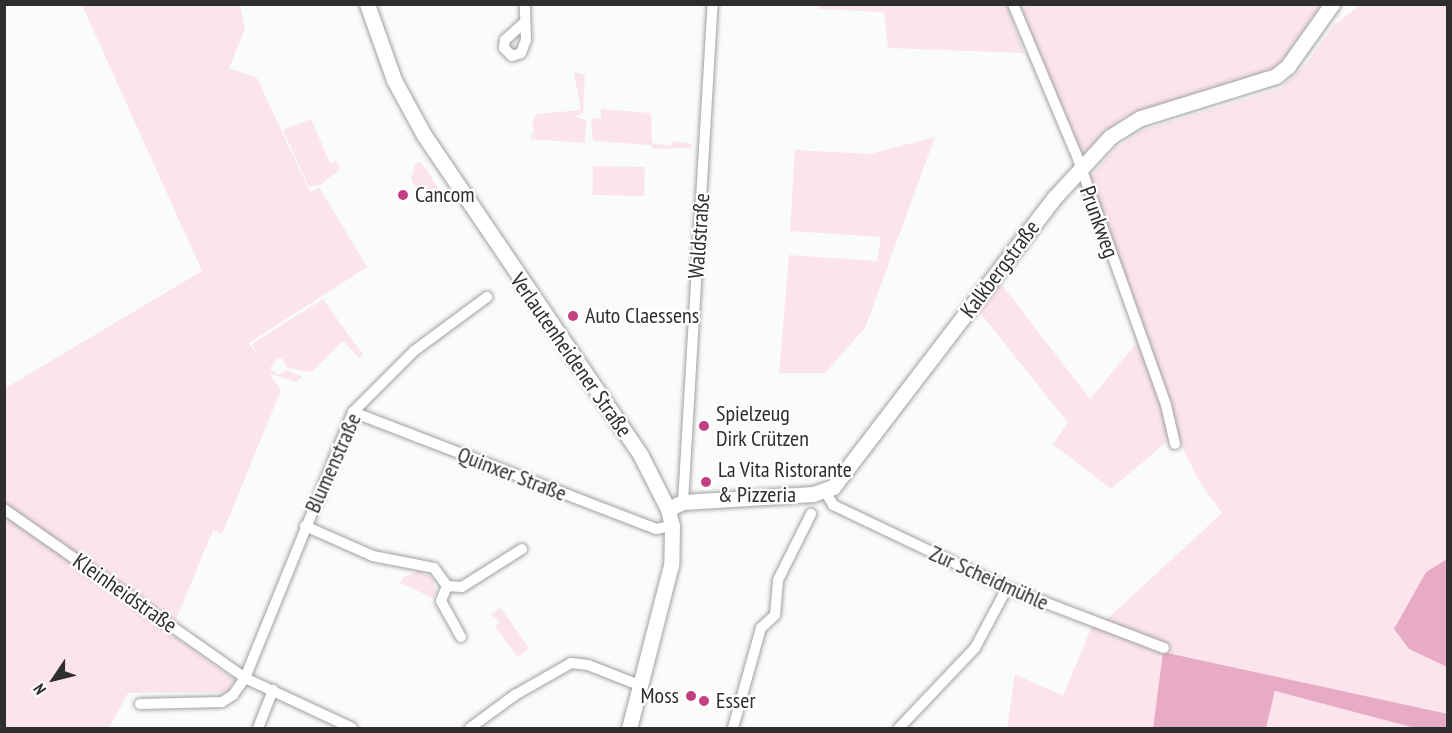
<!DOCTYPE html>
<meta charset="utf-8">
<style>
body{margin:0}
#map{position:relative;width:1452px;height:733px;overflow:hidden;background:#fafcf9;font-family:"PT Sans Narrow",sans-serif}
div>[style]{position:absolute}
.green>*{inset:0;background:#fce4ed;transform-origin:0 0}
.forest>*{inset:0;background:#e8abc5}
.roads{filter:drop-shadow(0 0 2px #a0a2a0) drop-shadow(0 0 2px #a0a2a0)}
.street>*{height:10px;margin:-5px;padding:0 5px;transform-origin:5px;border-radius:5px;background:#fff}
.secondary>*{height:15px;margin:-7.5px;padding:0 7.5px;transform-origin:7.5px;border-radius:7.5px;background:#fff}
.dots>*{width:16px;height:16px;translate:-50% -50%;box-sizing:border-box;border:3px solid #fff;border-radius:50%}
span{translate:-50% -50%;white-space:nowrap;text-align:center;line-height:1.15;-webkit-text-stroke:4.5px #fff;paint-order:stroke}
.poi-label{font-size:22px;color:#2d2e2d}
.left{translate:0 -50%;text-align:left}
.right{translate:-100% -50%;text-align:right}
.street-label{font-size:22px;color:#2d2e2d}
.frame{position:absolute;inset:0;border:6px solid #2d2e2d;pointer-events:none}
.north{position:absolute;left:24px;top:649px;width:60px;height:60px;-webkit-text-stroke:4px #fff;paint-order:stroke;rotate:235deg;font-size:16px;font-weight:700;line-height:24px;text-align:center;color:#2d2e2d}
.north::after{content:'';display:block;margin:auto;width:21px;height:27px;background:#2d2e2d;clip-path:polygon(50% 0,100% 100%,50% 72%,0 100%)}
</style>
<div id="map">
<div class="green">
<div style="clip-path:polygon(819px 4px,1007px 5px,1024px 53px,888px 48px,884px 12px,818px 9px)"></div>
<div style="clip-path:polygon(82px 5px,240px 5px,245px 29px,229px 68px,257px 78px,310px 192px,319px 187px,367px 267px,249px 343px,257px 354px,252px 344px,323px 299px,363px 355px,359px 358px,343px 341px,312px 372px,287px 368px,282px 358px,277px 359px,270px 368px,278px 375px,287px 370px,303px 377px,295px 382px,269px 373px,281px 390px,222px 534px,213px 530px,170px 634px,234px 679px,228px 692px,128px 693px,109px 728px,5px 728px,4px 389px,202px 271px)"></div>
<div style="clip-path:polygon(1016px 5px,1321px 5px,1283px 60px,1271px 70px,1139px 111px,1121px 119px,1085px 153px,1081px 152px)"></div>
<div style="clip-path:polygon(1361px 5px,1447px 5px,1447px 559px,1426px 572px,1409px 649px,1447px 667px,1447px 714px,1163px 652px,1153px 728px,1007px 728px,1015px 674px,1063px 696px,1092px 626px,1104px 622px,1222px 513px,1199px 481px,1181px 445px,1088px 179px,1114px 150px,1140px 131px,1281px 88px,1307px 63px,1334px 25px)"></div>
<div style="clip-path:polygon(574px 72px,585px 75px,583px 114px,573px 116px,586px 120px,585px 143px,530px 139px,534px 130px,532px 122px,537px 114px,581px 110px)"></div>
<div style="clip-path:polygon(601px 109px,651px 113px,652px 143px,670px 146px,674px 141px,692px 144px,691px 148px,654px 149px,650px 145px,593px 141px,591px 119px,601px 118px)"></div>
<div style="clip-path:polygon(311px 119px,330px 163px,337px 161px,340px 169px,320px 185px,309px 187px,283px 130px)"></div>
<div style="clip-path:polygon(935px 137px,865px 328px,825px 373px,779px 373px,789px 255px,877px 261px,881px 237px,790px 231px,795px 150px,870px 154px)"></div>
<div style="clip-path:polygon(421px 162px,439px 189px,431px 193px,418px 189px,411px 180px,415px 164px)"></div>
<div style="left:593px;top:166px;width:52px;height:29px;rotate:1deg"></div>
<div style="clip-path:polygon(999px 281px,1090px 399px,1139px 340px,1172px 437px,1111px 489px,1053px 444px,1068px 423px,977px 309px)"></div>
<div style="clip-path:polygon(418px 571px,433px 578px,436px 593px,433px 598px,400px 583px,404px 577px)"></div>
<div style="clip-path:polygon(500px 607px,529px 648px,517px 657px,495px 626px,500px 622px,491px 615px)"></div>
<div style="clip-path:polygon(1275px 691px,1395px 721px,1415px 728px,1266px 728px)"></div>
</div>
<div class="forest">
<div style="clip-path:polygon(1447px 559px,1447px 667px,1409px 649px,1394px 629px,1426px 572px)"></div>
<div style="clip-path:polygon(1163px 652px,1448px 714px,1447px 728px,1415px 728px,1275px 691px,1266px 728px,1153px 728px)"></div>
</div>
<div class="roads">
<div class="street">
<div style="left:1013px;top:4px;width:168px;rotate:67.2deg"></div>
<div style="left:1078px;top:159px;width:261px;rotate:70.3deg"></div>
<div style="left:1166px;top:405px;width:40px;rotate:77deg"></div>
<div style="left:525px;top:22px;width:27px;rotate:138deg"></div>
<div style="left:505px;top:40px;width:8px;rotate:97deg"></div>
<div style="left:504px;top:48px;width:11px;rotate:45deg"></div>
<div style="left:512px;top:56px;width:9px;rotate:-18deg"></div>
<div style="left:521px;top:53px;width:14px;rotate:-69deg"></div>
<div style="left:526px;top:40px;width:36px;rotate:-92deg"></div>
<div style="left:353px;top:412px;width:325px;rotate:21.1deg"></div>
<div style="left:656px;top:529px;width:16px;rotate:-11deg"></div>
<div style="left:825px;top:491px;width:16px;rotate:60deg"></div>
<div style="left:833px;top:505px;width:193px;rotate:25.5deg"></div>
<div style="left:1007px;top:588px;width:168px;rotate:20.9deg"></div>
<div style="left:683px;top:502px;width:499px;rotate:-86.6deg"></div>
<div style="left:4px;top:509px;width:294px;rotate:35deg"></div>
<div style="left:245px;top:678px;width:118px;rotate:25deg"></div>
<div style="left:305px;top:526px;width:74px;rotate:23.8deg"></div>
<div style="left:373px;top:556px;width:62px;rotate:11.1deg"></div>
<div style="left:434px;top:568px;width:22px;rotate:54deg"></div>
<div style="left:447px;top:586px;width:15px;rotate:4deg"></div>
<div style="left:462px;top:587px;width:71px;rotate:-32.3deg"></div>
<div style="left:447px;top:586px;width:16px;rotate:112deg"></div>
<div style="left:441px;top:601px;width:41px;rotate:60.9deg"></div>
<div style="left:140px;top:704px;width:82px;rotate:-1.4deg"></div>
<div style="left:222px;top:702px;width:13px;rotate:-32deg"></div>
<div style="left:233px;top:695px;width:21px;rotate:-55deg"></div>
<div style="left:245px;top:678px;width:287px;rotate:-67.9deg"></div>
<div style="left:353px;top:412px;width:86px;rotate:-45deg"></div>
<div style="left:414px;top:351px;width:91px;rotate:-36.5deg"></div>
<div style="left:258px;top:728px;width:41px;rotate:-68.5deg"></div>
<div style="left:470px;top:728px;width:56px;rotate:-36.3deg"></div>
<div style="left:515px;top:695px;width:64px;rotate:-29.7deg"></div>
<div style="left:571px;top:663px;width:17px;rotate:7deg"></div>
<div style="left:588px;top:665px;width:55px;rotate:21.4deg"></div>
<div style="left:733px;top:728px;width:104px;rotate:-74.4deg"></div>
<div style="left:761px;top:628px;width:19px;rotate:-43deg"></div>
<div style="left:775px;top:615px;width:35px;rotate:-85deg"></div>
<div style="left:778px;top:580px;width:74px;rotate:-63.4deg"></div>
<div style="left:899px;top:728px;width:110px;rotate:-46.5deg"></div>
<div style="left:975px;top:648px;width:68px;rotate:-61.9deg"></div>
</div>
<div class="secondary">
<div style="left:367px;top:4px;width:81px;rotate:70.4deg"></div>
<div style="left:394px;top:80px;width:63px;rotate:61.4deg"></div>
<div style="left:424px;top:135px;width:387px;rotate:55.9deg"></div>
<div style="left:641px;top:456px;width:59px;rotate:63deg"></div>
<div style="left:668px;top:509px;width:17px;rotate:77deg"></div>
<div style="left:672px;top:526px;width:39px;rotate:91deg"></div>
<div style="left:671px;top:565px;width:168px;rotate:104.4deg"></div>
<div style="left:668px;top:509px;width:17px;rotate:-25deg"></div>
<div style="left:683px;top:502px;width:130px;rotate:-3.5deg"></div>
<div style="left:813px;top:494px;width:21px;rotate:-19deg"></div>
<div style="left:833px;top:487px;width:364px;rotate:-52.6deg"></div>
<div style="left:1054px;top:198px;width:83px;rotate:-47.4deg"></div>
<div style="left:1110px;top:137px;width:36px;rotate:-32deg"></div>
<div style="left:1141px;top:118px;width:141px;rotate:-17.3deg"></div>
<div style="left:1276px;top:76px;width:16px;rotate:-40deg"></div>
<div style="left:1288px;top:66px;width:76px;rotate:-54.6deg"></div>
</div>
</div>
<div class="dots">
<div style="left:403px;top:195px;background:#c33f83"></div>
<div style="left:573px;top:316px;background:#c33f83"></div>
<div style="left:704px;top:426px;background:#c33f83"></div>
<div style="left:706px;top:482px;background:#c33f83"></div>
<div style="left:691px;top:696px;background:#c33f83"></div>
<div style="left:704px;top:701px;background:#c33f83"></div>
</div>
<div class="poi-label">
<span class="left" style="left:415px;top:195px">Cancom</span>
<span class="left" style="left:585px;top:316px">Auto Claessens</span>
<span class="left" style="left:716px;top:426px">Spielzeug<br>Dirk Crützen</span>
<span class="left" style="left:718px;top:482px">La Vita Ristorante<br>&amp; Pizzeria</span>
<span class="right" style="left:679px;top:696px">Moss</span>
<span class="left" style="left:716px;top:701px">Esser</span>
</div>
<div class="street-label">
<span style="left:1099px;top:222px;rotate:70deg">Prunkweg</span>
<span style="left:699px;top:236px;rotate:-86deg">Waldstraße</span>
<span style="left:1000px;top:269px;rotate:-53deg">Kalkbergstraße</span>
<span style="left:571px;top:355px;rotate:55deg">Verlautenheidener Straße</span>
<span style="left:333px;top:463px;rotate:-66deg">Blumenstraße</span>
<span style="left:512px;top:474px;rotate:21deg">Quinxer Straße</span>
<span style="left:989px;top:578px;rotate:24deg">Zur Scheidmühle</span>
<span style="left:125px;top:593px;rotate:35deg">Kleinheidstraße</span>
</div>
<div class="frame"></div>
<div class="north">N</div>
</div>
